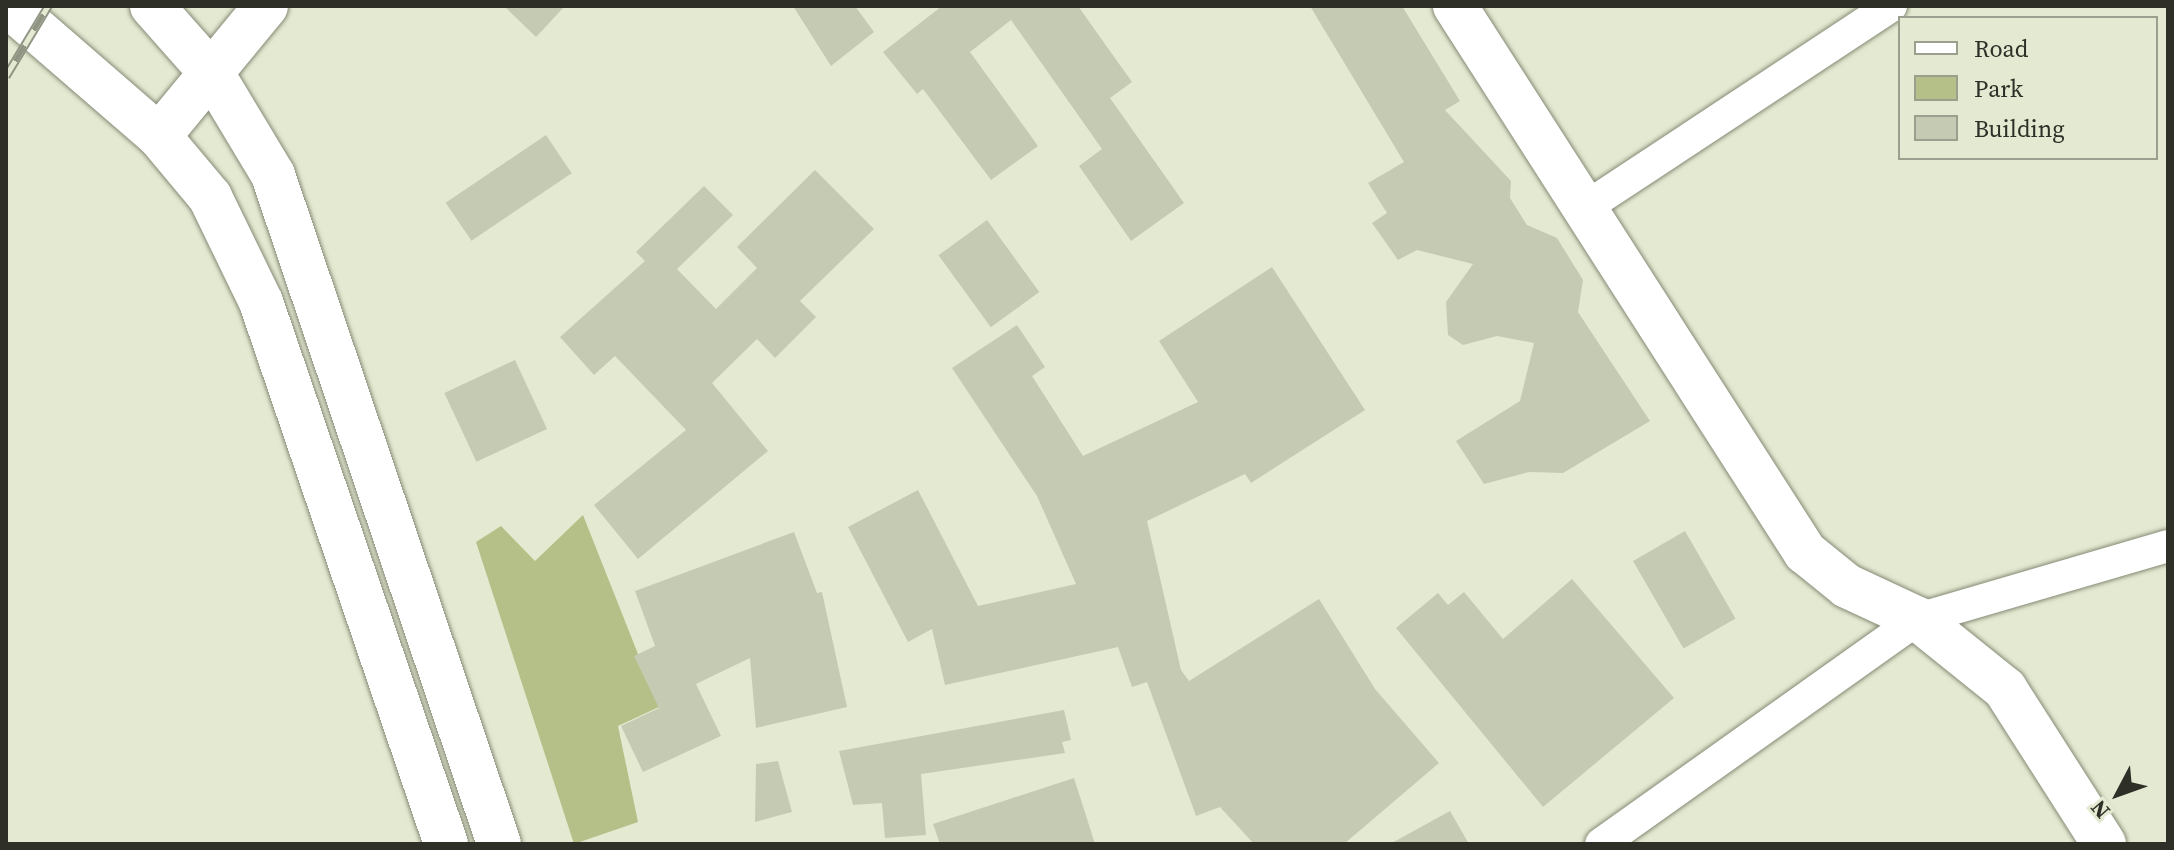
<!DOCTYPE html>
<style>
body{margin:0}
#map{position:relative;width:2174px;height:850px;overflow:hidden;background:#e4ead2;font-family:"Source Serif 4",serif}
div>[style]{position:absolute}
.green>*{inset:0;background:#b4c088}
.building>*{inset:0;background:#c5cbb3;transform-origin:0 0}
.roads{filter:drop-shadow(0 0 2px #858a75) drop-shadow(0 0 2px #858a75)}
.street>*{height:32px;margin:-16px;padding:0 16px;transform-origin:16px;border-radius:16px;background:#fff}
.secondary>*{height:44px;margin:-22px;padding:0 22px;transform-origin:22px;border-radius:22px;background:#fff}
.primary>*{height:44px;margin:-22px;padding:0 22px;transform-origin:22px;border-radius:22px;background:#fff}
.rail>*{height:9px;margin-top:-4.5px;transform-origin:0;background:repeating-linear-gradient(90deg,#e4ead2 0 18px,#8f9483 0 36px);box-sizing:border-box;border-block:2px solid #8f9483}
span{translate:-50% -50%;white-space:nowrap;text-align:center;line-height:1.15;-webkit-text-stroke:7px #e4ead2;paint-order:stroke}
.frame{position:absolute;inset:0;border:8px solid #2e3027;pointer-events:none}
.legend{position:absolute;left:1898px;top:16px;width:260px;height:144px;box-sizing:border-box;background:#e4ead2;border:2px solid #9ba08e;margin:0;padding:10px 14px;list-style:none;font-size:24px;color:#2e3027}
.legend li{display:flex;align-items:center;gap:16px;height:40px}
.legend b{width:40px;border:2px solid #9ba08e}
.north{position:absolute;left:2078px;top:754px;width:80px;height:80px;-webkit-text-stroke:6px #e4ead2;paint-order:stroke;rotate:229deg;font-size:22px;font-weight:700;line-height:32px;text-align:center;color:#2e3027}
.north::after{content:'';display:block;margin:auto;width:28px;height:36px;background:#2e3027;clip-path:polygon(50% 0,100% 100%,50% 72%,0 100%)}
</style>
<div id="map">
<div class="green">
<div style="clip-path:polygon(583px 515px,659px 707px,618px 726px,638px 822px,574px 844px,476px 542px,501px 526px,535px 561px)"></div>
</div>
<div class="building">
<div style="clip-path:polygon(504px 6px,565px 6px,536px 37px)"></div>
<div style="clip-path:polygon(793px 6px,855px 6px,874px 32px,831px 66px)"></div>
<div style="clip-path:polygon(942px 6px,1078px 6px,1132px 82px,1110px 98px,1184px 203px,1131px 241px,1079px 166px,1102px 149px,1011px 20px,970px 52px,1038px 146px,991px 180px,923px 89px,917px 94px,883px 52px)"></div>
<div style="clip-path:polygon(1310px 6px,1402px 6px,1460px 101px,1445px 110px,1511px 181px,1510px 198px,1527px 225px,1557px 238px,1583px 280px,1578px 312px,1650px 421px,1563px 473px,1529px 472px,1484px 484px,1456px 441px,1520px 401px,1534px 343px,1497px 336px,1463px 345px,1448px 335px,1446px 302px,1473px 264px,1417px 250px,1398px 260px,1372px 223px,1387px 213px,1368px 183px,1404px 162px)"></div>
<div style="left:546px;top:135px;width:46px;height:121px;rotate:56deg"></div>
<div style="clip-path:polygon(815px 170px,874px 229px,800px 301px,816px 317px,775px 358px,757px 339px,712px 383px,768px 451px,638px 559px,594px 505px,686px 430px,615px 356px,594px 375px,560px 337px,645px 261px,636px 252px,704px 186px,733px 215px,677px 269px,716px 309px,757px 268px,737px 247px)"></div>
<div style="left:987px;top:220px;width:89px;height:60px;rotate:54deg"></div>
<div style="clip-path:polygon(1272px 267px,1365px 410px,1251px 483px,1245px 474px,1147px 521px,1181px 670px,1189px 681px,1319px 599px,1375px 689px,1439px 763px,1344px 844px,1254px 844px,1220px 807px,1196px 816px,1147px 682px,1132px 687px,1118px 647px,945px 685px,932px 629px,908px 642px,848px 527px,918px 490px,978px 606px,1076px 584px,1037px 496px,952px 368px,1017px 325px,1045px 367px,1032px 376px,1083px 456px,1198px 402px,1159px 341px)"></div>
<div style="left:515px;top:360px;width:76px;height:78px;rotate:65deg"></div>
<div style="left:1685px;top:531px;width:101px;height:60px;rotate:60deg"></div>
<div style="clip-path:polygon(794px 532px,817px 593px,822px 592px,847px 707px,756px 728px,750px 658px,696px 684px,721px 736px,643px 772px,621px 726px,659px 708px,634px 656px,655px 646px,635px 591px)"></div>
<div style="clip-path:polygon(1572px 579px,1674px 698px,1543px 807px,1396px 628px,1438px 593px,1448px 605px,1464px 592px,1503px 639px)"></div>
<div style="clip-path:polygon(1064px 710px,1071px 740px,1062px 742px,1065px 753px,921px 774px,926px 835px,885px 838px,882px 803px,853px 805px,839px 751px)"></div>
<div style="clip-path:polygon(778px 761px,792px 812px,755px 822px,756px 764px)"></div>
<div style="clip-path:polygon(1074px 778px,1095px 844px,940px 844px,933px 824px)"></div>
<div style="clip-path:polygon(1450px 811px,1469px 844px,1390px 844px)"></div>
</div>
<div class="roads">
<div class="street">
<div style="left:1583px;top:209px;width:369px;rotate:-33.4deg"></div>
<div style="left:1601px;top:844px;width:389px;rotate:-35.4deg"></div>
<div style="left:1918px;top:619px;width:260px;rotate:-16.3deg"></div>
</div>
<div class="secondary">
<div style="left:1455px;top:6px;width:649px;rotate:57.34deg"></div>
<div style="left:1805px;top:552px;width:54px;rotate:39deg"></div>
<div style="left:1847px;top:586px;width:78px;rotate:24.9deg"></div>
<div style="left:1918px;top:619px;width:112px;rotate:38.8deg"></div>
<div style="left:2005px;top:689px;width:184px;rotate:57.4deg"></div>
<div style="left:213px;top:75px;width:117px;rotate:59deg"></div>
<div style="left:273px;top:175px;width:706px;rotate:71.33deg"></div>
<div style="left:159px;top:136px;width:80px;rotate:50.1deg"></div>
<div style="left:210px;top:197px;width:117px;rotate:64.1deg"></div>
<div style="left:261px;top:302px;width:573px;rotate:71.15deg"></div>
</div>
<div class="primary">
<div style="left:9px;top:6px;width:198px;rotate:40.9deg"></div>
<div style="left:159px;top:136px;width:168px;rotate:-50.5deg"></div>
<div style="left:152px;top:6px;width:92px;rotate:48.5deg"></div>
</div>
</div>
<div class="rail">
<div style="left:6px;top:76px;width:82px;rotate:-59deg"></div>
</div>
<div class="frame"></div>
<ul class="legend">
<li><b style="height:10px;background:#fff"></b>Road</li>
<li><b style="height:22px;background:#b4c088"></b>Park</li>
<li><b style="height:22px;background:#c5cbb3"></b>Building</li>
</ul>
<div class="north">N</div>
</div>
